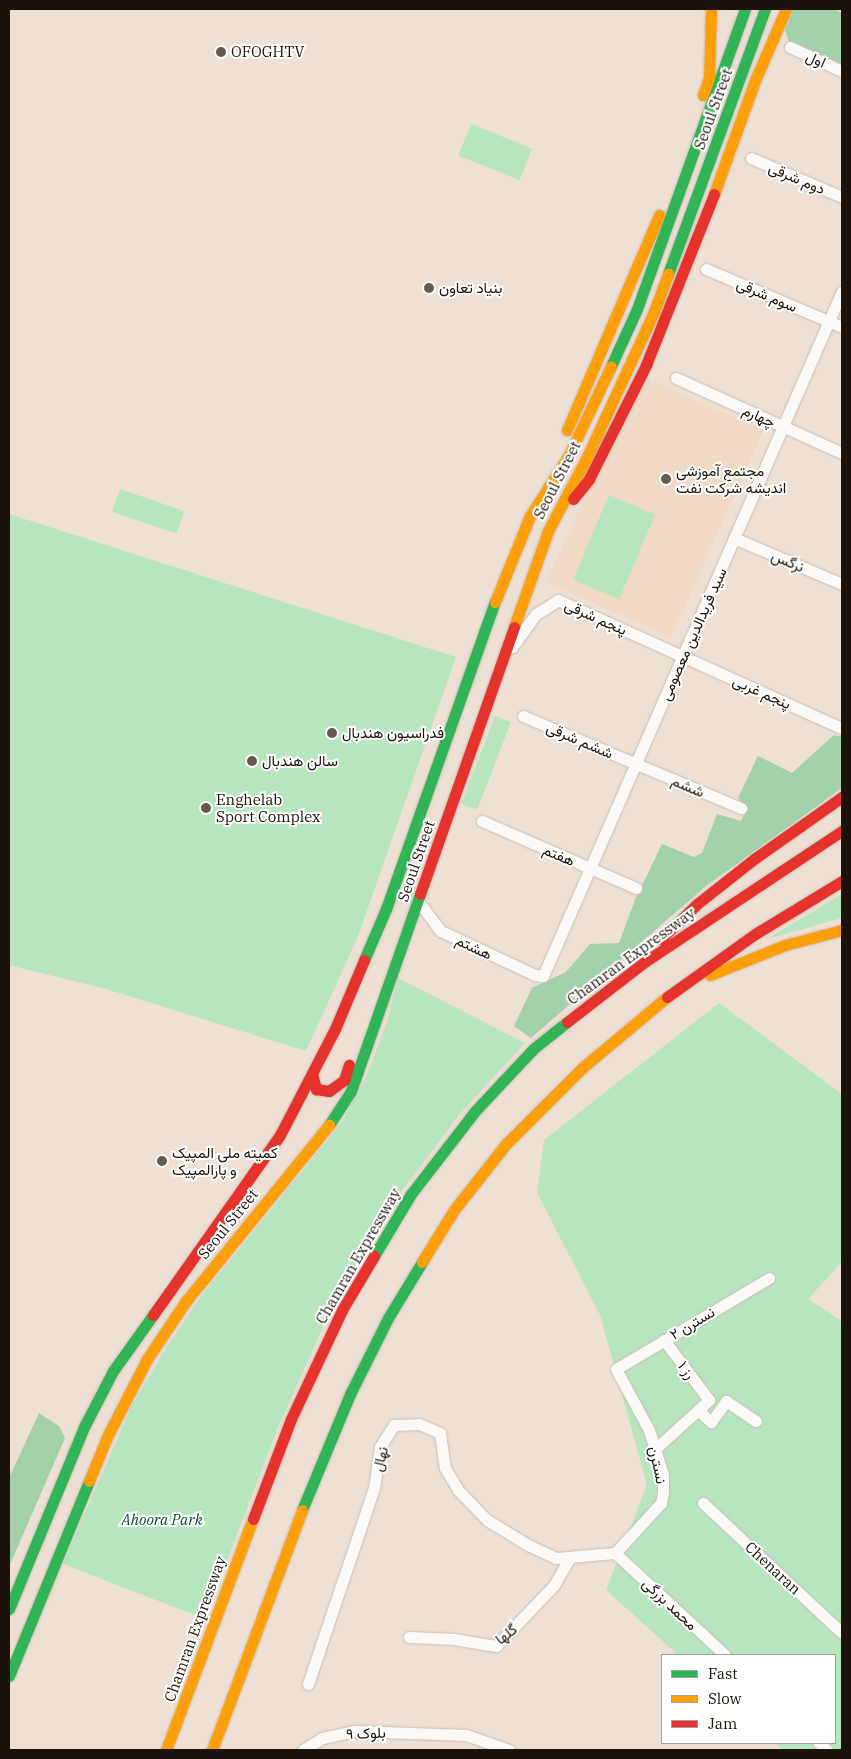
<!DOCTYPE html>
<meta charset="utf-8">
<style>
body{margin:0}
#map{position:relative;width:851px;height:1759px;overflow:hidden;background:#eee0d4;font-family:"IBM Plex Serif",Vazirmatn,serif}
div>[style]{position:absolute}
.built>*{inset:0;background:#f0d9c5;transform-origin:0 0}
.green>*{inset:0;background:#b8e6c0;transform-origin:0 0}
.forest>*{inset:0;background:#a2d1ac}
.roads{filter:drop-shadow(0 0 1px #c8beb5) drop-shadow(0 0 1px #c8beb5)}
.street>*{height:11px;margin:-5.5px;padding:0 5.5px;transform-origin:5.5px;border-radius:5.5px;background:#fcfaf9}
.fast>*{height:11px;margin:-5.5px;padding:0 5.5px;transform-origin:5.5px;border-radius:5.5px;background:#30b455}
.slow>*{height:11px;margin:-5.5px;padding:0 5.5px;transform-origin:5.5px;border-radius:5.5px;background:#ff9f0a}
.jam>*{height:11px;margin:-5.5px;padding:0 5.5px;transform-origin:5.5px;border-radius:5.5px;background:#e5322d}
.dots>*{width:14px;height:14px;translate:-50% -50%;box-sizing:border-box;border:2px solid #fff;border-radius:50%}
span{translate:-50% -50%;white-space:nowrap;text-align:center;line-height:1.15;-webkit-text-stroke:4px #fff;paint-order:stroke}
.poi-label{font-size:15px;color:#1b120b}
.left{translate:0 -50%;text-align:left}
.street-label{font-size:15px;color:#1b120b}
.park-label{font-size:15px;color:#01522e;font-style:italic}
.frame{position:absolute;inset:0;border:10px solid #1b120b;pointer-events:none}
.legend{position:absolute;left:661px;top:1654px;width:175px;height:90px;box-sizing:border-box;background:#fff;border:1px solid #a4a09d;margin:0;padding:6px 9px;list-style:none;font-size:15px;color:#1b120b}
.legend li{display:flex;align-items:center;gap:10px;height:25px}
.legend b{width:25px;border:1px solid #a4a09d}
</style>
<div id="map">
<div class="built">
<div style="left:639px;top:375px;width:136px;height:227px;rotate:24deg"></div>
</div>
<div class="green">
<div style="left:471px;top:124px;width:66px;height:34px;rotate:22deg"></div>
<div style="left:120px;top:489px;width:68px;height:24px;rotate:19deg"></div>
<div style="left:609px;top:495px;width:50px;height:92px;rotate:23deg"></div>
<div style="clip-path:polygon(9px 514px,456px 657px,357px 939px,306px 1051px,106px 989px,9px 965px)"></div>
<div style="left:495px;top:716px;width:17px;height:94px;rotate:21deg"></div>
<div style="clip-path:polygon(842px 894px,842px 918px,767px 939px)"></div>
<div style="clip-path:polygon(398px 978px,525px 1043px,459px 1115px,395px 1200px,363px 1252px,325px 1323px,276px 1432px,205px 1619px,63px 1564px,132px 1405px,164px 1351px,201px 1296px,342px 1122px,366px 1078px,388px 1019px)"></div>
<div style="clip-path:polygon(719px 1003px,842px 1094px,842px 1262px,808px 1299px,842px 1321px,842px 1750px,783px 1750px,775px 1743px,835px 1743px,835px 1655px,678px 1655px,606px 1590px,647px 1485px,600px 1315px,537px 1193px,544px 1140px)"></div>
</div>
<div class="forest">
<div style="clip-path:polygon(793px 9px,834px 9px,842px 13px,842px 64px,789px 41px,785px 30px)"></div>
<div style="clip-path:polygon(834px 735px,842px 737px,842px 788px,706px 886px,531px 1038px,514px 1026px,532px 988px,566px 972px,590px 944px,619px 943px,635px 900px,662px 844px,694px 857px,702px 853px,717px 814px,741px 821px,748px 808px,738px 798px,758px 756px,792px 773px)"></div>
<div style="clip-path:polygon(39px 1413px,59px 1426px,65px 1438px,9px 1567px,9px 1478px)"></div>
</div>
<div class="roads">
<div class="street">
<div style="left:790px;top:47px;width:57px;rotate:24.8deg"></div>
<div style="left:751px;top:158px;width:99px;rotate:23.2deg"></div>
<div style="left:706px;top:269px;width:148px;rotate:23.1deg"></div>
<div style="left:676px;top:378px;width:182px;rotate:24.3deg"></div>
<div style="left:734px;top:538px;width:117px;rotate:23.1deg"></div>
<div style="left:512px;top:647px;width:41px;rotate:-54deg"></div>
<div style="left:536px;top:614px;width:26px;rotate:-32deg"></div>
<div style="left:558px;top:600px;width:312px;rotate:24.3deg"></div>
<div style="left:523px;top:716px;width:237px;rotate:22.9deg"></div>
<div style="left:482px;top:821px;width:168px;rotate:23.5deg"></div>
<div style="left:418px;top:901px;width:38px;rotate:53deg"></div>
<div style="left:441px;top:931px;width:104px;rotate:25.1deg"></div>
<div style="left:535px;top:975px;width:8px;rotate:7deg"></div>
<div style="left:543px;top:976px;width:747px;rotate:-66.42deg"></div>
<div style="left:698px;top:1410px;width:18px;rotate:43deg"></div>
<div style="left:711px;top:1422px;width:26px;rotate:-54deg"></div>
<div style="left:726px;top:1401px;width:36px;rotate:34deg"></div>
<div style="left:655px;top:1449px;width:73px;rotate:-42.2deg"></div>
<div style="left:709px;top:1400px;width:75px;rotate:-126.9deg"></div>
<div style="left:703px;top:1503px;width:190px;rotate:43.1deg"></div>
<div style="left:615px;top:1553px;width:68px;rotate:-47.4deg"></div>
<div style="left:661px;top:1503px;width:11px;rotate:-80deg"></div>
<div style="left:663px;top:1492px;width:17px;rotate:-90deg"></div>
<div style="left:663px;top:1475px;width:47px;rotate:-107.3deg"></div>
<div style="left:649px;top:1430px;width:69px;rotate:-118.4deg"></div>
<div style="left:616px;top:1369px;width:178px;rotate:-30.7deg"></div>
<div style="left:615px;top:1553px;width:150px;rotate:42.8deg"></div>
<div style="left:409px;top:1637px;width:45px;rotate:2.5deg"></div>
<div style="left:454px;top:1639px;width:43px;rotate:9.5deg"></div>
<div style="left:496px;top:1646px;width:84px;rotate:-46.4deg"></div>
<div style="left:554px;top:1585px;width:32px;rotate:-60deg"></div>
<div style="left:308px;top:1684px;width:207px;rotate:-71.4deg"></div>
<div style="left:374px;top:1488px;width:41px;rotate:-81.7deg"></div>
<div style="left:380px;top:1447px;width:26px;rotate:-58deg"></div>
<div style="left:394px;top:1425px;width:25px;rotate:-2deg"></div>
<div style="left:419px;top:1424px;width:23px;rotate:23deg"></div>
<div style="left:440px;top:1433px;width:35px;rotate:82deg"></div>
<div style="left:445px;top:1468px;width:26px;rotate:59deg"></div>
<div style="left:458px;top:1490px;width:42px;rotate:46deg"></div>
<div style="left:487px;top:1520px;width:48px;rotate:31.4deg"></div>
<div style="left:528px;top:1545px;width:31px;rotate:25deg"></div>
<div style="left:556px;top:1558px;width:59px;rotate:-4.8deg"></div>
<div style="left:819px;top:1743px;width:11px;rotate:41deg"></div>
<div style="left:303px;top:1750px;width:22px;rotate:-32deg"></div>
<div style="left:322px;top:1738px;width:35px;rotate:-12deg"></div>
<div style="left:356px;top:1731px;width:110px;rotate:2.1deg"></div>
<div style="left:466px;top:1735px;width:46px;rotate:19.2deg"></div>
</div>
<div class="fast">
<div style="left:668px;top:274px;width:282px;rotate:-69.9deg"></div>
<div style="left:611px;top:366px;width:63px;rotate:-65.5deg"></div>
<div style="left:637px;top:309px;width:319px;rotate:-70.2deg"></div>
<div style="left:364px;top:960px;width:56px;rotate:-66.7deg"></div>
<div style="left:386px;top:909px;width:326px;rotate:-70.5deg"></div>
<div style="left:329px;top:1125px;width:40px;rotate:-57.1deg"></div>
<div style="left:351px;top:1091px;width:209px;rotate:-70.7deg"></div>
<div style="left:374px;top:1256px;width:72px;rotate:-59.2deg"></div>
<div style="left:411px;top:1194px;width:106px;rotate:-52.3deg"></div>
<div style="left:476px;top:1110px;width:83px;rotate:-46.9deg"></div>
<div style="left:533px;top:1049px;width:43px;rotate:-38.5deg"></div>
<div style="left:302px;top:1510px;width:126px;rotate:-67.5deg"></div>
<div style="left:350px;top:1394px;width:85px;rotate:-63.4deg"></div>
<div style="left:388px;top:1318px;width:66px;rotate:-58.7deg"></div>
<div style="left:9px;top:1609px;width:199px;rotate:-67.6deg"></div>
<div style="left:85px;top:1425px;width:61px;rotate:-62.6deg"></div>
<div style="left:113px;top:1371px;width:69px;rotate:-54.5deg"></div>
<div style="left:9px;top:1676px;width:211px;rotate:-67.7deg"></div>
</div>
<div class="slow">
<div style="left:703px;top:95px;width:18px;rotate:-71deg"></div>
<div style="left:709px;top:78px;width:69px;rotate:-88.3deg"></div>
<div style="left:714px;top:194px;width:123px;rotate:-70.1deg"></div>
<div style="left:756px;top:78px;width:75px;rotate:-66.5deg"></div>
<div style="left:567px;top:430px;width:234px;rotate:-66.8deg"></div>
<div style="left:495px;top:602px;width:93px;rotate:-67.9deg"></div>
<div style="left:530px;top:516px;width:72px;rotate:-57.4deg"></div>
<div style="left:569px;top:455px;width:98px;rotate:-64.7deg"></div>
<div style="left:514px;top:627px;width:102px;rotate:-70.5deg"></div>
<div style="left:548px;top:531px;width:81px;rotate:-62.2deg"></div>
<div style="left:586px;top:459px;width:160px;rotate:-65.2deg"></div>
<div style="left:653px;top:314px;width:43px;rotate:-69.4deg"></div>
<div style="left:710px;top:975px;width:81px;rotate:-21.8deg"></div>
<div style="left:785px;top:945px;width:59px;rotate:-14.7deg"></div>
<div style="left:422px;top:1262px;width:61px;rotate:-58.4deg"></div>
<div style="left:454px;top:1210px;width:84px;rotate:-51.8deg"></div>
<div style="left:506px;top:1144px;width:107px;rotate:-45deg"></div>
<div style="left:582px;top:1068px;width:111px;rotate:-39.9deg"></div>
<div style="left:89px;top:1481px;width:50px;rotate:-67.6deg"></div>
<div style="left:108px;top:1435px;width:85px;rotate:-62.8deg"></div>
<div style="left:147px;top:1359px;width:70px;rotate:-56.1deg"></div>
<div style="left:186px;top:1301px;width:227px;rotate:-50.9deg"></div>
<div style="left:166px;top:1750px;width:247px;rotate:-69.4deg"></div>
<div style="left:212px;top:1750px;width:256px;rotate:-69.4deg"></div>
</div>
<div class="jam">
<div style="left:573px;top:499px;width:26px;rotate:-51deg"></div>
<div style="left:589px;top:479px;width:127px;rotate:-63.4deg"></div>
<div style="left:646px;top:365px;width:184px;rotate:-68.3deg"></div>
<div style="left:420px;top:894px;width:283px;rotate:-70.6deg"></div>
<div style="left:661px;top:939px;width:50px;rotate:-44.2deg"></div>
<div style="left:697px;top:904px;width:73px;rotate:-38.3deg"></div>
<div style="left:754px;top:859px;width:108px;rotate:-35.2deg"></div>
<div style="left:667px;top:997px;width:108px;rotate:-35.6deg"></div>
<div style="left:755px;top:934px;width:102px;rotate:-31.3deg"></div>
<div style="left:567px;top:1022px;width:96px;rotate:-37.8deg"></div>
<div style="left:643px;top:963px;width:239px;rotate:-33.6deg"></div>
<div style="left:312px;top:1074px;width:16px;rotate:75deg"></div>
<div style="left:316px;top:1089px;width:13px;rotate:9deg"></div>
<div style="left:329px;top:1091px;width:19px;rotate:-36deg"></div>
<div style="left:344px;top:1080px;width:16px;rotate:-72deg"></div>
<div style="left:153px;top:1315px;width:220px;rotate:-54.8deg"></div>
<div style="left:280px;top:1135px;width:119px;rotate:-62.6deg"></div>
<div style="left:335px;top:1029px;width:75px;rotate:-67.2deg"></div>
<div style="left:253px;top:1519px;width:107px;rotate:-69.2deg"></div>
<div style="left:291px;top:1419px;width:120px;rotate:-64.9deg"></div>
<div style="left:342px;top:1310px;width:63px;rotate:-59.3deg"></div>
</div>
</div>
<div class="dots">
<div style="left:221px;top:52px;background:#655a51"></div>
<div style="left:429px;top:288px;background:#655a51"></div>
<div style="left:666px;top:479px;background:#655a51"></div>
<div style="left:332px;top:733px;background:#655a51"></div>
<div style="left:252px;top:761px;background:#655a51"></div>
<div style="left:206px;top:808px;background:#655a51"></div>
<div style="left:162px;top:1161px;background:#655a51"></div>
</div>
<div class="poi-label">
<span class="left" style="left:231px;top:52px">OFOGHTV</span>
<span class="left" style="left:439px;top:288px">بنیاد تعاون</span>
<span class="left" style="left:676px;top:479px">مجتمع آموزشی<br>اندیشه شرکت نفت</span>
<span class="left" style="left:342px;top:733px">فدراسیون هندبال</span>
<span class="left" style="left:262px;top:761px">سالن هندبال</span>
<span class="left" style="left:216px;top:808px">Enghelab<br>Sport Complex</span>
<span class="left" style="left:172px;top:1161px">کمیته ملی المپیک<br>و پارالمپیک</span>
</div>
<div class="street-label">
<span style="left:816px;top:59px;rotate:24deg">اول</span>
<span style="left:713px;top:109px;rotate:-70deg">Seoul Street</span>
<span style="left:797px;top:178px;rotate:23deg">دوم شرقی</span>
<span style="left:767px;top:295px;rotate:23deg">سوم شرقی</span>
<span style="left:759px;top:416px;rotate:24deg">چهارم</span>
<span style="left:557px;top:480px;rotate:-63deg">Seoul Street</span>
<span style="left:788px;top:561px;rotate:23deg">نرگس</span>
<span style="left:596px;top:617px;rotate:24deg">پنجم شرقی</span>
<span style="left:693px;top:634px;rotate:-66deg">سید فریدالدین معصومی</span>
<span style="left:762px;top:692px;rotate:24deg">پنجم غربی</span>
<span style="left:580px;top:740px;rotate:23deg">ششم شرقی</span>
<span style="left:688px;top:786px;rotate:23deg">ششم</span>
<span style="left:559px;top:855px;rotate:23deg">هفتم</span>
<span style="left:416px;top:861px;rotate:-71deg">Seoul Street</span>
<span style="left:474px;top:947px;rotate:25deg">هشتم</span>
<span style="left:631px;top:956px;rotate:-36deg">Chamran Expressway</span>
<span style="left:228px;top:1224px;rotate:-51deg">Seoul Street</span>
<span style="left:358px;top:1256px;rotate:-60deg">Chamran Expressway</span>
<span style="left:692px;top:1323px;rotate:-31deg">نسترن ۲</span>
<span style="left:687px;top:1370px;rotate:53deg">رز ۱</span>
<span style="left:380px;top:1459px;rotate:-76deg">نهال</span>
<span style="left:658px;top:1465px;rotate:78deg">نسترن</span>
<span style="left:773px;top:1568px;rotate:43deg">Chenaran</span>
<span style="left:670px;top:1604px;rotate:43deg">محمد بزرگی</span>
<span style="left:195px;top:1629px;rotate:-70deg">Chamran Expressway</span>
<span style="left:506px;top:1634px;rotate:-38deg">گلها</span>
<span style="left:366px;top:1733px;rotate:-2deg">بلوک ۹</span>
</div>
<div class="park-label">
<span style="left:162px;top:1520px">Ahoora Park</span>
</div>
<div class="frame"></div>
<ul class="legend">
<li><b style="height:6px;background:#30b455"></b>Fast</li>
<li><b style="height:6px;background:#ff9f0a"></b>Slow</li>
<li><b style="height:6px;background:#e5322d"></b>Jam</li>
</ul>
</div>
